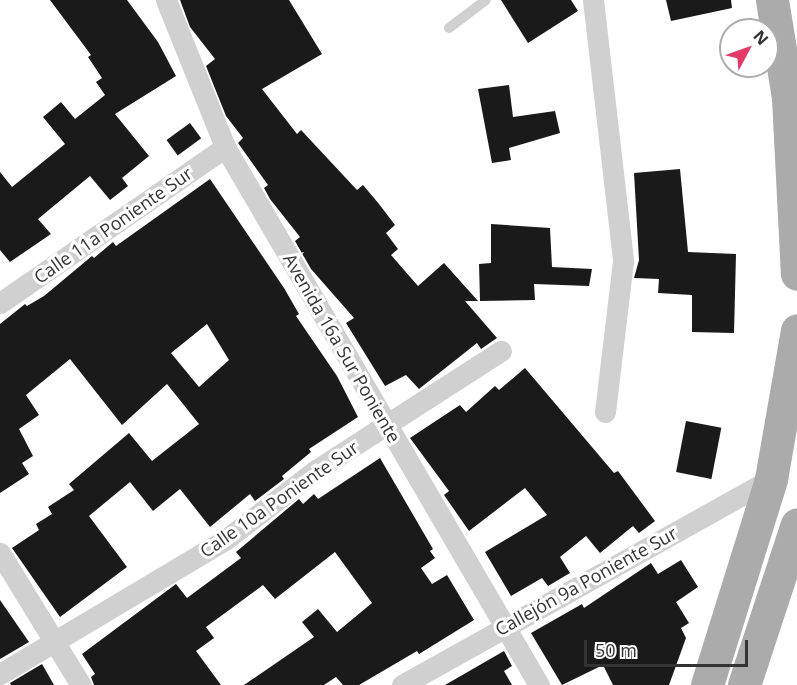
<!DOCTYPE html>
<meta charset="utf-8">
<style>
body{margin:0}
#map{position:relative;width:797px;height:685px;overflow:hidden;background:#fff;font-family:"Open Sans",sans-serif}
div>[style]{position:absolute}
.building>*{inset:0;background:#1a1a1a;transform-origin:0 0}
.service>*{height:10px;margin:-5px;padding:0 5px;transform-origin:5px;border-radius:5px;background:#d0d0d0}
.minor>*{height:21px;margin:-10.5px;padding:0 10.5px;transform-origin:10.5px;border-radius:10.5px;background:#d0d0d0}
.primary>*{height:33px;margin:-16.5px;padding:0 16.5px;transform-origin:16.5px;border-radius:16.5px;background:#ababab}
span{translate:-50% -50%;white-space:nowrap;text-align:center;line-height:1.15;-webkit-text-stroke:6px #fff;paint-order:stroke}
.street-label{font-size:18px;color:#333}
.north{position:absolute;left:719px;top:18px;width:60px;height:60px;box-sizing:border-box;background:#fff;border:2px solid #adadad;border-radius:50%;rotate:49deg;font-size:16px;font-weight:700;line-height:24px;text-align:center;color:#333}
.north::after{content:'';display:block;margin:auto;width:21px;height:27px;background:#e43a68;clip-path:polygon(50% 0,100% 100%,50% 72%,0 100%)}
.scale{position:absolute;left:584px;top:640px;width:164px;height:27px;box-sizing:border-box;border:3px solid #333;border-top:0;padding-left:8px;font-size:18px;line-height:21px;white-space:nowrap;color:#333;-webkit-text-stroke:4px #fff;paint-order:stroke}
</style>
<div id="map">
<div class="building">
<div style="clip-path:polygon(50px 0,127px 0,158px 42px,176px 76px,115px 114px,149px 156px,122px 178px,128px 186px,110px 200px,90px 176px,38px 219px,51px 234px,10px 262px,0 250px,0 172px,12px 187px,65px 144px,43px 117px,61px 102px,75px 119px,105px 95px,96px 82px,102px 78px,88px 57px,91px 55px)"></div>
<div style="clip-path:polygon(180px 0,289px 0,322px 54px,262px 89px,297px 134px,301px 130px,357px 190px,363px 185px,379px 204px,395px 225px,386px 233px,398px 249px,391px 255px,418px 286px,444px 263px,478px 301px,465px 301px,497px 338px,481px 349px,477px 343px,419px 389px,406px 375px,385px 386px,346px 323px,354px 318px,311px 269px,295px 241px,300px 237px,270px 199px,264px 188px,268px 185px,238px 143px,243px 138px,226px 116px,206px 66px,215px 59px,190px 27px)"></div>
<div style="clip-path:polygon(501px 0,571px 0,578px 11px,528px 43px)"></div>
<div style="clip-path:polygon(666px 0,731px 0,732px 8px,671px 21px)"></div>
<div style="clip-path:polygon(509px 85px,513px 117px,555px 111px,560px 133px,509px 148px,511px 160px,492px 163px,478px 89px)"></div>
<div style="left:190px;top:123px;width:19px;height:29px;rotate:54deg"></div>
<div style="clip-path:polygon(680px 169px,688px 252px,736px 254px,734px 333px,692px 332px,692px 295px,658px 293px,659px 279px,634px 278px,639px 260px,634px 173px)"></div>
<div style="clip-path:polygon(evenodd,210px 179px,284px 288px,299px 314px,296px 316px,337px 376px,358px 417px,309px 449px,311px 452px,282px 476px,284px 479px,255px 501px,250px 494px,210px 527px,180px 489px,153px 511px,130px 482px,89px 516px,127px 567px,60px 617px,12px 548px,39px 530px,36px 524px,52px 514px,48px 507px,74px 490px,69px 484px,129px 433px,152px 461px,199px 424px,167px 384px,122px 425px,70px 359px,26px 395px,39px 415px,19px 429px,33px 456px,22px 463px,29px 474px,0 493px,0 324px,25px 304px,27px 306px,44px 296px,92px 256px,94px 258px,113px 242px,116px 246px,210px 179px,207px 324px,229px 360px,199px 387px,171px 353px,207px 324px)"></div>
<div style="clip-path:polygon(491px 224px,550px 228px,552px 267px,592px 269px,589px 286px,534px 284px,535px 300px,480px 301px,479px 264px,491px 263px)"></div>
<div style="clip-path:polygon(525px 368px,614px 473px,618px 471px,655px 521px,639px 533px,633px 526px,600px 553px,586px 536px,560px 557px,570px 573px,548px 586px,542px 578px,511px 596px,485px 552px,547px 515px,525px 488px,469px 531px,444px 495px,449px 491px,410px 438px,460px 405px,466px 412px,495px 386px,499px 390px)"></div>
<div style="left:686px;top:421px;width:36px;height:52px;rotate:11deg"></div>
<div style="clip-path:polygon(380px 458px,433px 549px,430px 551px,435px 558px,421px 568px,432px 584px,447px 575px,474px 620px,419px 654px,417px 651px,359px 685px,343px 685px,336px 677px,324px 685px,244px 685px,314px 637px,302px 622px,318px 609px,337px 632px,372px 603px,335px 552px,275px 599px,263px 585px,206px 627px,214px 638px,196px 651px,221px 685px,94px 685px,91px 677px,95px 674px,82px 654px,176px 584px,187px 598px,241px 558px,236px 552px,299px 499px,303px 504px,314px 494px,318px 499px)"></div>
<div style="clip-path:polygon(681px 560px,698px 587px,676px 602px,689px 623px,681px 628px,686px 638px,669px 685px,613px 685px,603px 665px,562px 685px,531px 633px,582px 604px,584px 608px,651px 563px,658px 574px)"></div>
<div style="clip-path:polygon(0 600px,29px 642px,0 659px)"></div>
<div style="clip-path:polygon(504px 651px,512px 666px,504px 671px,512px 685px,445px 685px)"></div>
<div style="clip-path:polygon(42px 664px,54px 685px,11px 685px,10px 683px)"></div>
</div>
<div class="service">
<div style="left:449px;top:28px;width:46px;rotate:-37.1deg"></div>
</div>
<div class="minor">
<div style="left:166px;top:0;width:158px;rotate:68.1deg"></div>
<div style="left:225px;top:147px;width:623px;rotate:59.73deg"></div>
<div style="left:593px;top:0;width:263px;rotate:83.4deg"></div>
<div style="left:623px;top:261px;width:152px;rotate:96.8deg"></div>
<div style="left:0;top:303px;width:274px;rotate:-34.7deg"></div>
<div style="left:0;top:553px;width:155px;rotate:58.5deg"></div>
<div style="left:0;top:674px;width:262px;rotate:-30.8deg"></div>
<div style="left:225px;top:540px;width:115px;rotate:-37.6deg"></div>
<div style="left:316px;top:470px;width:220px;rotate:-32.8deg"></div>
<div style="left:402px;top:685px;width:423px;rotate:-29.2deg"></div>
</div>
<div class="primary">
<div style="left:772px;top:0;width:99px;rotate:80.7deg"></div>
<div style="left:788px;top:98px;width:176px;rotate:87.1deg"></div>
<div style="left:707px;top:685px;width:216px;rotate:-72.7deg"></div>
<div style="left:771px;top:479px;width:151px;rotate:-80.1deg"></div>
<div style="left:744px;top:685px;width:169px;rotate:-71.8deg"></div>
</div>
<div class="street-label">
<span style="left:113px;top:225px;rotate:-35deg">Calle 11a Poniente Sur</span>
<span style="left:342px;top:348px;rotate:60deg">Avenida 16a Sur Poniente</span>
<span style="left:279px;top:499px;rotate:-35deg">Calle 10a Poniente Sur</span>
<span style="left:586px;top:581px;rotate:-29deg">Callejón 9a Poniente Sur</span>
</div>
<div class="north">N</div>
<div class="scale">50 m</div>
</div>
